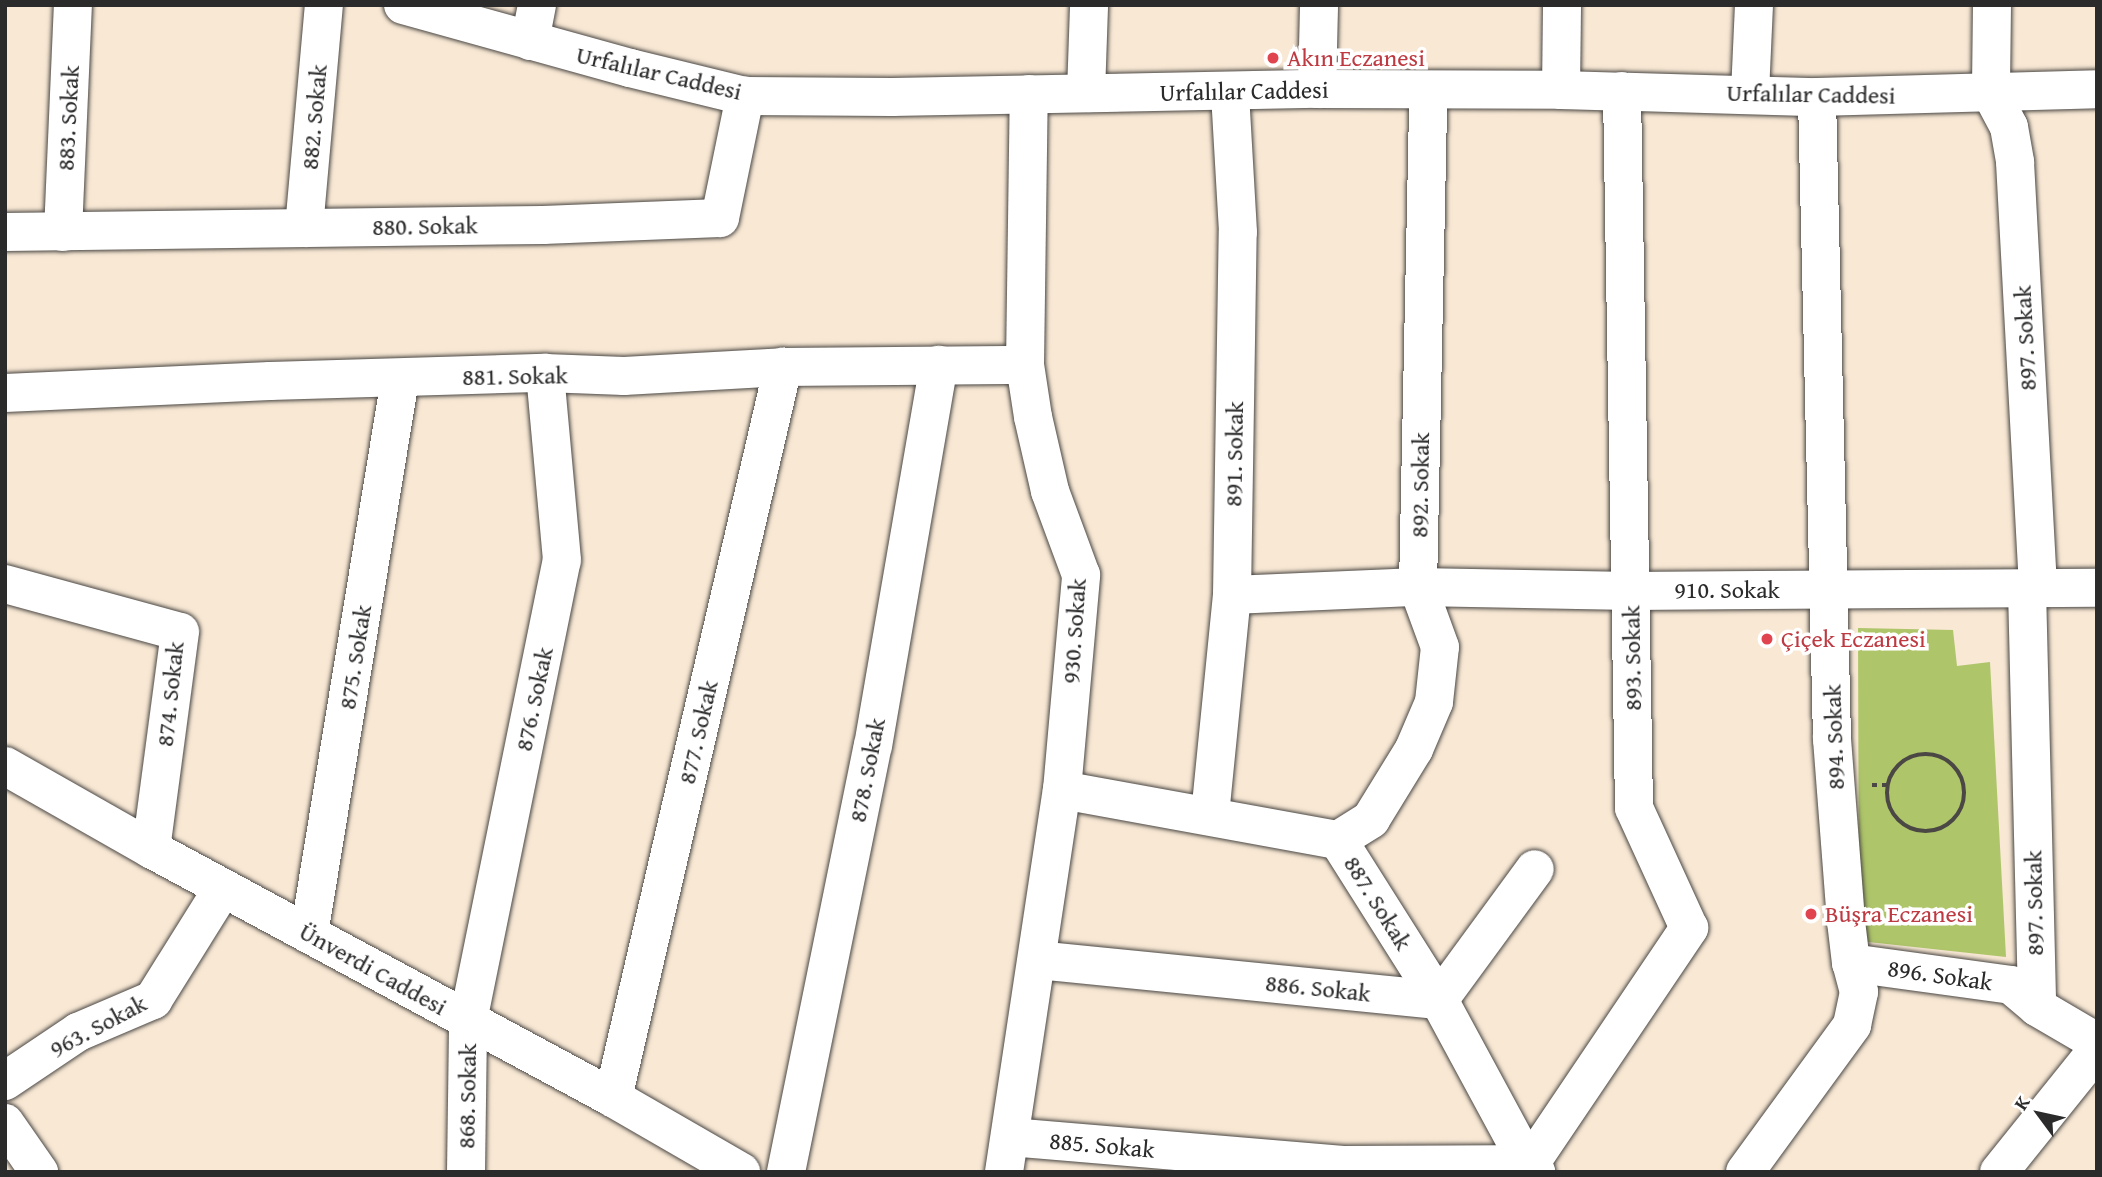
<!DOCTYPE html>
<meta charset="utf-8">
<style>
body{margin:0}
#map{position:relative;width:2102px;height:1177px;overflow:hidden;background:#f8e8d4;font-family:"Gentium Book Plus",serif}
div>[style]{position:absolute}
.green>*{inset:0;background:#aec56a}
.path>*{height:4.5px;margin-top:-2.25px;transform-origin:0;background:repeating-linear-gradient(90deg,#4a4744 0 5px,transparent 0 10px)}
.path>.ring{margin:-2.25px;padding:0;box-sizing:content-box;background:none;border:4.5px solid #4a4744;border-radius:50%}
.roads{filter:drop-shadow(0 0 2px #4a4744) drop-shadow(0 0 2px #4a4744)}
.minor>*{height:38px;margin:-19px;padding:0 19px;transform-origin:19px;border-radius:19px;background:#fff}
.major>*{height:38px;margin:-19px;padding:0 19px;transform-origin:19px;border-radius:19px;background:#fff}
.dots>*{width:19px;height:19px;translate:-50% -50%;box-sizing:border-box;border:4px solid #fff;border-radius:50%}
span{translate:-50% -50%;white-space:nowrap;text-align:center;line-height:1.15;-webkit-text-stroke:7px #fff;paint-order:stroke}
.health-label{font-size:24px;color:#be3a42}
.left{translate:0 -50%;text-align:left}
.street-label{font-size:24px;color:#2b2b2b}
.frame{position:absolute;inset:0;border:7px solid #2b2b2b;pointer-events:none}
.north{position:absolute;left:2004px;top:1079px;width:70px;height:70px;-webkit-text-stroke:5px #fff;paint-order:stroke;rotate:303deg;font-size:19px;font-weight:700;line-height:28px;text-align:center;color:#2b2b2b}
.north::after{content:'';display:block;margin:auto;width:24px;height:32px;background:#2b2b2b;clip-path:polygon(50% 0,100% 100%,50% 72%,0 100%)}
</style>
<div id="map">
<div class="green">
<div style="clip-path:polygon(1858px 628px,1953px 630px,1957px 666px,1990px 662px,2006px 957px,1859px 941px)"></div>
</div>
<div class="path">
<div class="ring" style="left:1887px;top:754px;width:73.5px;height:73.5px"></div>
<div style="left:1872px;top:785px;width:16px"></div>
</div>
<div class="roads">
<div class="minor">
<div style="left:403px;top:5px;width:236px;rotate:15.5deg"></div>
<div style="left:630px;top:68px;width:118px;rotate:13.7deg"></div>
<div style="left:745px;top:96px;width:147px;rotate:0.4deg"></div>
<div style="left:892px;top:97px;width:425px;rotate:-1.1deg"></div>
<div style="left:1317px;top:89px;width:244px;rotate:0.2deg"></div>
<div style="left:1561px;top:90px;width:256px;rotate:1.6deg"></div>
<div style="left:1817px;top:97px;width:280px;rotate:-1.6deg"></div>
<div style="left:1992px;top:5px;width:88px;rotate:90.7deg"></div>
<div style="left:1991px;top:93px;width:38px;rotate:62deg"></div>
<div style="left:2009px;top:127px;width:36px;rotate:80deg"></div>
<div style="left:2015px;top:162px;width:428px;rotate:86.9deg"></div>
<div style="left:530px;top:41px;width:37px;rotate:-79deg"></div>
<div style="left:1317px;top:89px;width:84px;rotate:-88.6deg"></div>
<div style="left:1561px;top:90px;width:85px;rotate:-89.3deg"></div>
<div style="left:1086px;top:93px;width:88px;rotate:-88deg"></div>
<div style="left:1750px;top:93px;width:88px;rotate:-87.4deg"></div>
<div style="left:304px;top:228px;width:224px;rotate:-84.9deg"></div>
<div style="left:5px;top:232px;width:538px;rotate:-0.75deg"></div>
<div style="left:543px;top:225px;width:177px;rotate:-2.3deg"></div>
<div style="left:720px;top:218px;width:125px;rotate:-78.4deg"></div>
<div style="left:63px;top:232px;width:227px;rotate:-87.5deg"></div>
<div style="left:5px;top:393px;width:265px;rotate:-2.6deg"></div>
<div style="left:270px;top:381px;width:275px;rotate:-1.7deg"></div>
<div style="left:545px;top:373px;width:79px;rotate:2.2deg"></div>
<div style="left:624px;top:376px;width:159px;rotate:-3.2deg"></div>
<div style="left:783px;top:367px;width:242px;rotate:-0.5deg"></div>
<div style="left:5px;top:584px;width:181px;rotate:15.3deg"></div>
<div style="left:180px;top:632px;width:219px;rotate:97.6deg"></div>
<div style="left:2027px;top:589px;width:418px;rotate:88.6deg"></div>
<div style="left:1232px;top:595px;width:186px;rotate:-2.5deg"></div>
<div style="left:1418px;top:587px;width:213px;rotate:1.1deg"></div>
<div style="left:1631px;top:591px;width:466px;rotate:-0.4deg"></div>
<div style="left:1062px;top:790px;width:280px;rotate:10.3deg"></div>
<div style="left:1338px;top:840px;width:189px;rotate:57.7deg"></div>
<div style="left:1439px;top:1000px;width:166px;rotate:61.6deg"></div>
<div style="left:1518px;top:1146px;width:32px;rotate:55deg"></div>
<div style="left:1210px;top:815px;width:221px;rotate:-84.3deg"></div>
<div style="left:1232px;top:595px;width:363px;rotate:-89.1deg"></div>
<div style="left:1238px;top:232px;width:140px;rotate:-93.3deg"></div>
<div style="left:1338px;top:840px;width:39px;rotate:-32deg"></div>
<div style="left:1371px;top:819px;width:82px;rotate:-58.4deg"></div>
<div style="left:1414px;top:749px;width:51px;rotate:-66.9deg"></div>
<div style="left:1434px;top:702px;width:55px;rotate:-83.8deg"></div>
<div style="left:1440px;top:647px;width:64px;rotate:-110.1deg"></div>
<div style="left:1418px;top:587px;width:496px;rotate:-88.8deg"></div>
<div style="left:309px;top:934px;width:562px;rotate:-80.69deg"></div>
<div style="left:1037px;top:960px;width:404px;rotate:5.7deg"></div>
<div style="left:1439px;top:1000px;width:162px;rotate:-53.8deg"></div>
<div style="left:1851px;top:963px;width:162px;rotate:7.8deg"></div>
<div style="left:2011px;top:985px;width:34px;rotate:40deg"></div>
<div style="left:2037px;top:1007px;width:69px;rotate:30.3deg"></div>
<div style="left:5px;top:1081px;width:88px;rotate:-33.9deg"></div>
<div style="left:78px;top:1032px;width:82px;rotate:-23.1deg"></div>
<div style="left:153px;top:1000px;width:132px;rotate:-58deg"></div>
<div style="left:613px;top:1098px;width:751px;rotate:-76.91deg"></div>
<div style="left:1010px;top:1137px;width:334px;rotate:4.8deg"></div>
<div style="left:1343px;top:1165px;width:187px;rotate:-0.3deg"></div>
<div style="left:1530px;top:1164px;width:285px;rotate:-56deg"></div>
<div style="left:1689px;top:928px;width:132px;rotate:-114.6deg"></div>
<div style="left:1634px;top:808px;width:717px;rotate:-90.96deg"></div>
<div style="left:466px;top:1172px;width:151px;rotate:-89.2deg"></div>
<div style="left:468px;top:1021px;width:470px;rotate:-78.5deg"></div>
<div style="left:562px;top:560px;width:188px;rotate:-95.2deg"></div>
<div style="left:786px;top:1172px;width:435px;rotate:-78.5deg"></div>
<div style="left:873px;top:746px;width:387px;rotate:-80.2deg"></div>
<div style="left:1004px;top:1172px;width:386px;rotate:-81.4deg"></div>
<div style="left:1062px;top:790px;width:216px;rotate:-84.9deg"></div>
<div style="left:1081px;top:575px;width:90px;rotate:-110.3deg"></div>
<div style="left:1050px;top:491px;width:76px;rotate:-102.9deg"></div>
<div style="left:1033px;top:417px;width:53px;rotate:-98.7deg"></div>
<div style="left:1025px;top:365px;width:271px;rotate:-89.2deg"></div>
<div style="left:1745px;top:1172px;width:182px;rotate:-53.9deg"></div>
<div style="left:1852px;top:1025px;width:34px;rotate:-78deg"></div>
<div style="left:1859px;top:992px;width:30px;rotate:-105deg"></div>
<div style="left:1851px;top:963px;width:42px;rotate:-96.8deg"></div>
<div style="left:1846px;top:921px;width:183px;rotate:-94.4deg"></div>
<div style="left:1832px;top:739px;width:642px;rotate:-91.34deg"></div>
<div style="left:1999px;top:1172px;width:156px;rotate:-51.2deg"></div>
</div>
<div class="major">
<div style="left:5px;top:766px;width:168px;rotate:29.6deg"></div>
<div style="left:151px;top:849px;width:525px;rotate:28.32deg"></div>
<div style="left:613px;top:1098px;width:148px;rotate:30deg"></div>
<div style="left:5px;top:1123px;width:60px;rotate:55.2deg"></div>
</div>
</div>
<div class="dots">
<div style="left:1273px;top:58px;background:#e0444e"></div>
<div style="left:1767px;top:639px;background:#e0444e"></div>
<div style="left:1811px;top:914px;background:#e0444e"></div>
</div>
<div class="health-label">
<span class="left" style="left:1287px;top:58px">Akın Eczanesi</span>
<span class="left" style="left:1781px;top:639px">Çiçek Eczanesi</span>
<span class="left" style="left:1825px;top:914px">Büşra Eczanesi</span>
</div>
<div class="street-label">
<span style="left:659px;top:73px;rotate:13deg">Urfalılar Caddesi</span>
<span style="left:1244px;top:91px;rotate:-1deg">Urfalılar Caddesi</span>
<span style="left:1811px;top:94px;rotate:1deg">Urfalılar Caddesi</span>
<span style="left:314px;top:117px;rotate:-85deg">882. Sokak</span>
<span style="left:68px;top:118px;rotate:-87deg">883. Sokak</span>
<span style="left:425px;top:226px;rotate:-1deg">880. Sokak</span>
<span style="left:2025px;top:338px;rotate:-93deg">897. Sokak</span>
<span style="left:515px;top:376px;rotate:-1deg">881. Sokak</span>
<span style="left:1234px;top:454px;rotate:-89deg">891. Sokak</span>
<span style="left:1420px;top:485px;rotate:-89deg">892. Sokak</span>
<span style="left:1727px;top:590px">910. Sokak</span>
<span style="left:1074px;top:631px;rotate:-86deg">930. Sokak</span>
<span style="left:355px;top:657px;rotate:-81deg">875. Sokak</span>
<span style="left:1632px;top:658px;rotate:-91deg">893. Sokak</span>
<span style="left:170px;top:694px;rotate:-84deg">874. Sokak</span>
<span style="left:534px;top:699px;rotate:-78deg">876. Sokak</span>
<span style="left:698px;top:732px;rotate:-77deg">877. Sokak</span>
<span style="left:1834px;top:737px;rotate:-92deg">894. Sokak</span>
<span style="left:867px;top:770px;rotate:-79deg">878. Sokak</span>
<span style="left:1378px;top:903px;rotate:58deg">887. Sokak</span>
<span style="left:2034px;top:903px;rotate:-91deg">897. Sokak</span>
<span style="left:373px;top:969px;rotate:29deg">Ünverdi Caddesi</span>
<span style="left:1940px;top:975px;rotate:8deg">896. Sokak</span>
<span style="left:1318px;top:988px;rotate:6deg">886. Sokak</span>
<span style="left:98px;top:1026px;rotate:-28deg">963. Sokak</span>
<span style="left:467px;top:1096px;rotate:-89deg">868. Sokak</span>
<span style="left:1102px;top:1145px;rotate:5deg">885. Sokak</span>
</div>
<div class="frame"></div>
<div class="north">K</div>
</div>
